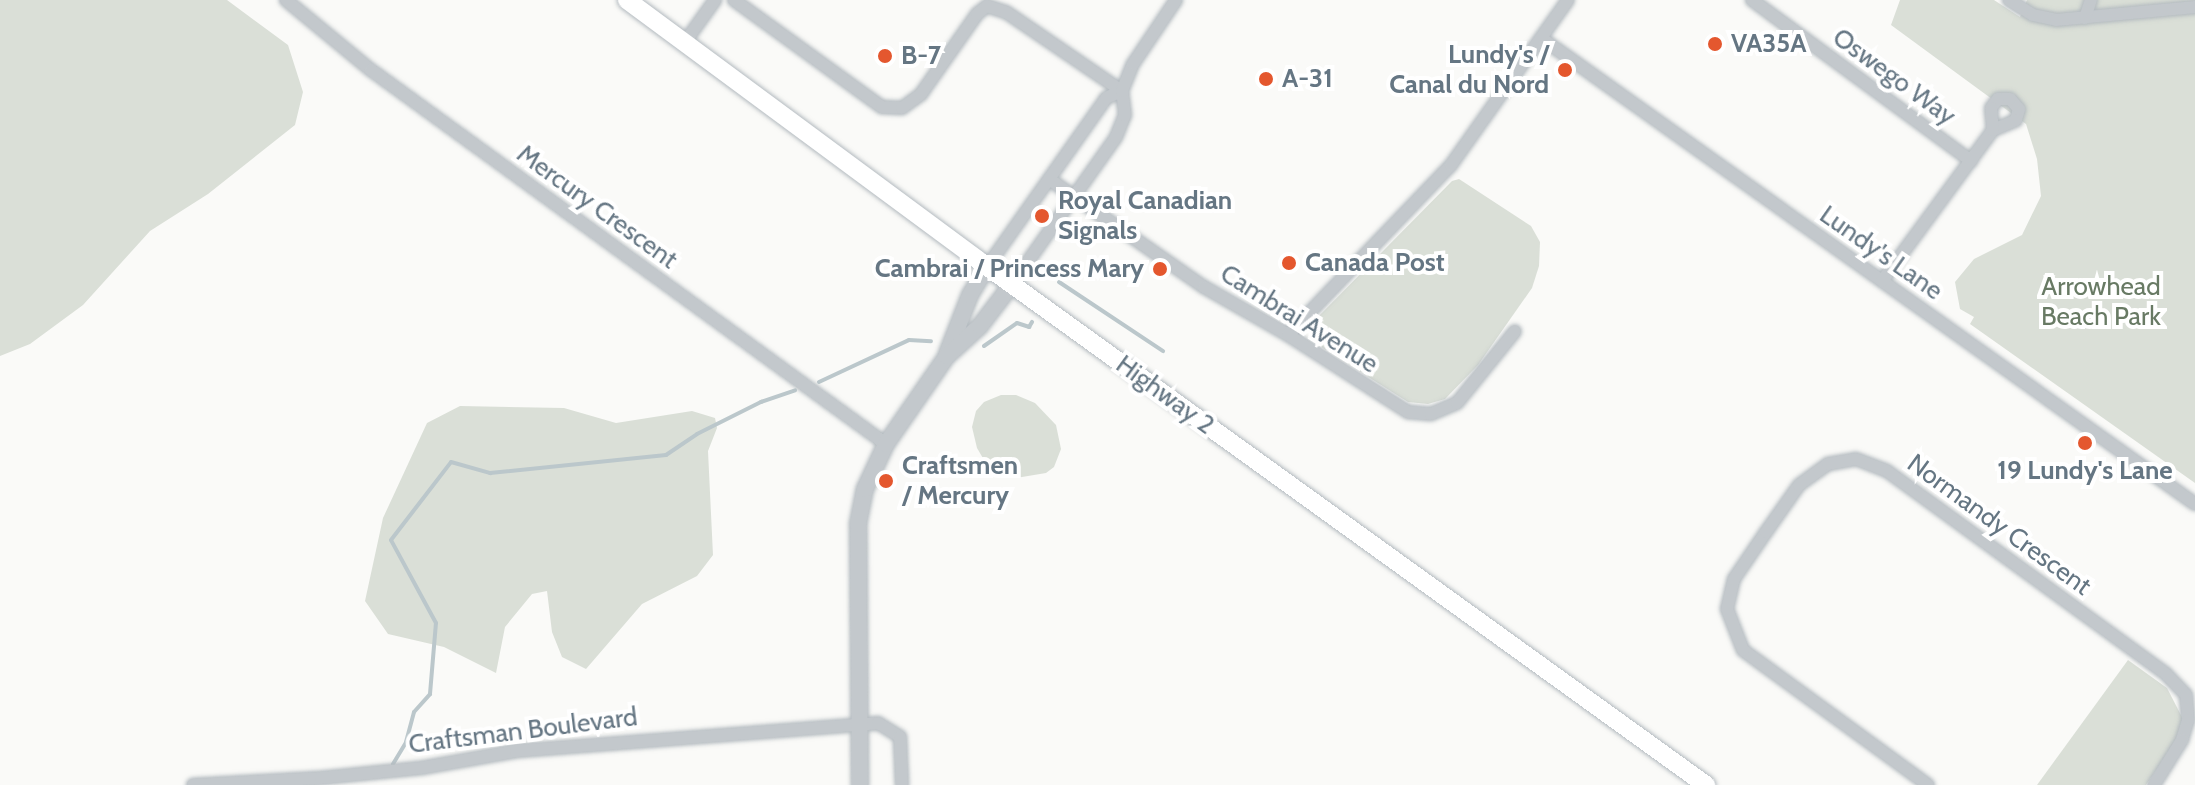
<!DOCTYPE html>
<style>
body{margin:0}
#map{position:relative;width:2195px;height:785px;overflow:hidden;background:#fafaf8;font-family:Cabin,sans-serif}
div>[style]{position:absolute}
.green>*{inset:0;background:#dadfd7}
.stream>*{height:4px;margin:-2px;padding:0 2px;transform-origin:2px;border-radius:2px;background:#bbc7cb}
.roads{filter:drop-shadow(0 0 2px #b3babf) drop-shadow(0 0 2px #b3babf)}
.minor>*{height:12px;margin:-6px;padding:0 6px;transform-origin:6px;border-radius:6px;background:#c3c8cc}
.tertiary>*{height:16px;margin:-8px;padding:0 8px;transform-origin:8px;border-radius:8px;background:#c3c8cc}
.secondary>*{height:18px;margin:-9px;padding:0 9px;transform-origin:9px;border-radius:9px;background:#fff}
.dots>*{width:22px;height:22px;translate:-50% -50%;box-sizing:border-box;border:4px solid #fff;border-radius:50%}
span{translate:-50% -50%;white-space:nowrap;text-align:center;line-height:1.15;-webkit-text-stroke:8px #fff;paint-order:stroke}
.poi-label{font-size:26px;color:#657683;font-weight:700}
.left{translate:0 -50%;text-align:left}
.right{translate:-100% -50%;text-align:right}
.street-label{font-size:26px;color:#657683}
.park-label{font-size:26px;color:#687a64}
</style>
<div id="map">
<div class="green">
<div style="clip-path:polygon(0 0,227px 0,288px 45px,303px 92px,295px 125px,208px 194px,150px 231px,83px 305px,30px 344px,0 356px)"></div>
<div style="clip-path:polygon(1900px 0,1994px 0,2020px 17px,2027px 0,2195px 0,2195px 483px,1970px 324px,1974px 317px,1960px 309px,1955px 282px,1974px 259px,2022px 235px,2041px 196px,2037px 159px,2026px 124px,1891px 25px)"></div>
<div style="clip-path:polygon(1459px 179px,1531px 226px,1540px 242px,1539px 266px,1532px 288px,1478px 365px,1445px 399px,1428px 404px,1408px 402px,1318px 345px,1310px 335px,1313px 322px,1452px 181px)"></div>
<div style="clip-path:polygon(1001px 395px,1016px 395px,1035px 403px,1056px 425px,1061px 449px,1054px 467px,1046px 473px,1016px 478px,984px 460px,977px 448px,972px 427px,976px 411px,984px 402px)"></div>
<div style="clip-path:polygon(460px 406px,564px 408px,616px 423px,692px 411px,715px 418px,717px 428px,708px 451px,713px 555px,697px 576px,642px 604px,586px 669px,562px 657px,552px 632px,547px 591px,532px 594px,505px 627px,496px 673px,444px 647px,388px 634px,365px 601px,383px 518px,427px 423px)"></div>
<div style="clip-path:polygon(2128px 660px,2167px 688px,2183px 719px,2179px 736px,2146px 785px,2037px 785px)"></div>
</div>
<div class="stream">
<div style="left:1059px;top:282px;width:125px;rotate:33.6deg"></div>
<div style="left:984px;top:346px;width:40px;rotate:-34.9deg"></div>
<div style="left:1017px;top:323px;width:13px;rotate:18deg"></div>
<div style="left:1029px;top:327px;width:6px;rotate:-59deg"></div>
<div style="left:819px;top:382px;width:99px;rotate:-25deg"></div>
<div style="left:909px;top:340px;width:22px;rotate:3deg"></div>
<div style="left:393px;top:764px;width:26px;rotate:-59deg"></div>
<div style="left:406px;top:742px;width:31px;rotate:-75deg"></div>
<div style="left:414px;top:712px;width:24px;rotate:-48deg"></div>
<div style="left:430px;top:694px;width:71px;rotate:-85.2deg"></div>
<div style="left:436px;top:623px;width:94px;rotate:-118.5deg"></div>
<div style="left:391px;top:540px;width:98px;rotate:-52.4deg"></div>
<div style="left:451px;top:462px;width:41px;rotate:15.8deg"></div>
<div style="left:490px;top:473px;width:177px;rotate:-5.8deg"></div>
<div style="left:666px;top:455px;width:37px;rotate:-34deg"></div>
<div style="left:697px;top:434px;width:72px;rotate:-26.6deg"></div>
<div style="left:761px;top:402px;width:36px;rotate:-19deg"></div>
</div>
<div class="roads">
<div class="minor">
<div style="left:286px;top:0;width:110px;rotate:39.5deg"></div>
<div style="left:371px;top:70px;width:636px;rotate:35.99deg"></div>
<div style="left:734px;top:0;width:183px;rotate:35.9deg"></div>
<div style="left:882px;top:107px;width:20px;rotate:3deg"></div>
<div style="left:902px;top:108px;width:24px;rotate:-36deg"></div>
<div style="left:921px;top:94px;width:98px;rotate:-55deg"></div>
<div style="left:977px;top:14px;width:13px;rotate:-39deg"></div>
<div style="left:987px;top:6px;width:20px;rotate:18deg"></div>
<div style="left:1006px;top:12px;width:140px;rotate:34.3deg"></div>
<div style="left:1752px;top:0;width:272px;rotate:36.3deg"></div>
<div style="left:2009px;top:0;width:28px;rotate:32deg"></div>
<div style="left:2033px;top:15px;width:24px;rotate:12deg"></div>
<div style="left:2056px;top:20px;width:140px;rotate:-5.3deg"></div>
<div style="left:2085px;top:18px;width:19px;rotate:-72deg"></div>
<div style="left:1541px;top:38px;width:803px;rotate:35.47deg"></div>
<div style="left:685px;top:42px;width:52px;rotate:-54.5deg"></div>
<div style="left:1049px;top:179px;width:189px;rotate:34.9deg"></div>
<div style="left:1204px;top:287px;width:97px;rotate:29.7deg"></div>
<div style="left:1288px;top:335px;width:143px;rotate:32.7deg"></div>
<div style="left:1408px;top:412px;width:23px;rotate:5deg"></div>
<div style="left:1431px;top:414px;width:28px;rotate:-23deg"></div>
<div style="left:1457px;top:403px;width:92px;rotate:-51.1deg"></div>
<div style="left:987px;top:267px;width:207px;rotate:-54.8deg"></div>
<div style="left:1106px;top:98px;width:17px;rotate:-24deg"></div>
<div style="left:1882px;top:281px;width:187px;rotate:-53.7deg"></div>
<div style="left:1993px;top:130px;width:25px;rotate:-23deg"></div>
<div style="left:2016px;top:120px;width:11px;rotate:-75deg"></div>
<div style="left:2019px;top:109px;width:13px;rotate:-132deg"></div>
<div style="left:2010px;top:99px;width:12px;rotate:180deg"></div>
<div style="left:1998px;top:99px;width:11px;rotate:128deg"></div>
<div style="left:1991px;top:108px;width:22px;rotate:85deg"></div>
<div style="left:1012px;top:284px;width:180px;rotate:-54.7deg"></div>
<div style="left:1116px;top:137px;width:24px;rotate:-68deg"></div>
<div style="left:1125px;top:115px;width:24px;rotate:-97deg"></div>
<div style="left:1122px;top:91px;width:29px;rotate:-68deg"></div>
<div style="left:1133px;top:64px;width:77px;rotate:-56.1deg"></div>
<div style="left:1288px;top:335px;width:236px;rotate:-46.2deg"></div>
<div style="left:1451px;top:165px;width:202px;rotate:-54.7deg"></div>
<div style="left:193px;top:785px;width:128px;rotate:-3.1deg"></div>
<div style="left:321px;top:778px;width:100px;rotate:-5.7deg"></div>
<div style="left:421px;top:768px;width:97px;rotate:-10.1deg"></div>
<div style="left:516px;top:751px;width:363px;rotate:-4.4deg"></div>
<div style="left:878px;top:723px;width:26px;rotate:32deg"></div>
<div style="left:900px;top:737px;width:48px;rotate:87.6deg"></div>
<div style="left:1928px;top:785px;width:229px;rotate:-143.9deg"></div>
<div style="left:1743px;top:650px;width:44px;rotate:-111.3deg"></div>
<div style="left:1727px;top:609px;width:31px;rotate:-77deg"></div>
<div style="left:1734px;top:579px;width:57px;rotate:-55.8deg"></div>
<div style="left:1766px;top:532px;width:57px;rotate:-54.9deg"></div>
<div style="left:1799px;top:485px;width:36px;rotate:-36deg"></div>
<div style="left:1828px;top:464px;width:28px;rotate:-10deg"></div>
<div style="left:1856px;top:459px;width:33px;rotate:21deg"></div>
<div style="left:1887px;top:471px;width:345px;rotate:36deg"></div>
<div style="left:2166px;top:674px;width:29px;rotate:46deg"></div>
<div style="left:2186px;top:695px;width:25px;rotate:85deg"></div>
<div style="left:2188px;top:720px;width:21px;rotate:107deg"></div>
<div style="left:2182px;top:740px;width:53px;rotate:121.9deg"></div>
</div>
<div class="tertiary">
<div style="left:947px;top:354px;width:63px;rotate:-68.7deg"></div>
<div style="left:970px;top:295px;width:33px;rotate:-59deg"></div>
<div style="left:860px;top:785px;width:261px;rotate:-90.4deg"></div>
<div style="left:858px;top:524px;width:36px;rotate:-79deg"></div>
<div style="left:865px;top:489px;width:50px;rotate:-65deg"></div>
<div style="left:886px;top:444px;width:107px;rotate:-55.3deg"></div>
<div style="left:947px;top:356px;width:45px;rotate:-42.3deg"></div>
<div style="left:980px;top:326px;width:53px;rotate:-52.7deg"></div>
</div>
<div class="secondary">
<div style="left:627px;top:0;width:437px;rotate:36.5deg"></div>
<div style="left:978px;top:260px;width:898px;rotate:35.8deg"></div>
</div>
</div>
<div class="dots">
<div style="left:1715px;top:44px;background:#e4572e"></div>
<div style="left:885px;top:56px;background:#e4572e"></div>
<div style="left:1565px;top:70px;background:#e4572e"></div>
<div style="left:1266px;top:79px;background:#e4572e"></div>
<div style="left:1042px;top:216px;background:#e4572e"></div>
<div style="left:1289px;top:263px;background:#e4572e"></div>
<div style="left:1160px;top:269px;background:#e4572e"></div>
<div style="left:2085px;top:443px;background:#e4572e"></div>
<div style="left:886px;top:481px;background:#e4572e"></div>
</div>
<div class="poi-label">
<span class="left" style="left:1731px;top:44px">VA35A</span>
<span class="right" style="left:1549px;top:70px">Lundy's /<br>Canal du Nord</span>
<span class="left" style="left:901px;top:56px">B-7</span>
<span class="left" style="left:1282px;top:79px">A-31</span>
<span class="left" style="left:1058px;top:216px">Royal Canadian<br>Signals</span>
<span class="left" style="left:1305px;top:263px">Canada Post</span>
<span class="right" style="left:1144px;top:269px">Cambrai / Princess Mary</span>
<span class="left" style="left:902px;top:481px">Craftsmen<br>/ Mercury</span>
<span style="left:2085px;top:471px">19 Lundy's Lane</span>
</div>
<div class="street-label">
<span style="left:1894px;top:77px;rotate:36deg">Oswego Way</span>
<span style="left:597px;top:207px;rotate:36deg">Mercury Crescent</span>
<span style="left:1881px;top:253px;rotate:35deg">Lundy's Lane</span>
<span style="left:1299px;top:319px;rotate:32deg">Cambrai Avenue</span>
<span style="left:1165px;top:395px;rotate:36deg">Highway 2</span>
<span style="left:1999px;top:525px;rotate:36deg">Normandy Crescent</span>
<span style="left:523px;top:731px;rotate:-7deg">Craftsman Boulevard</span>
</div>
<div class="park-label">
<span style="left:2101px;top:302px">Arrowhead<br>Beach Park</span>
</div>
</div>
